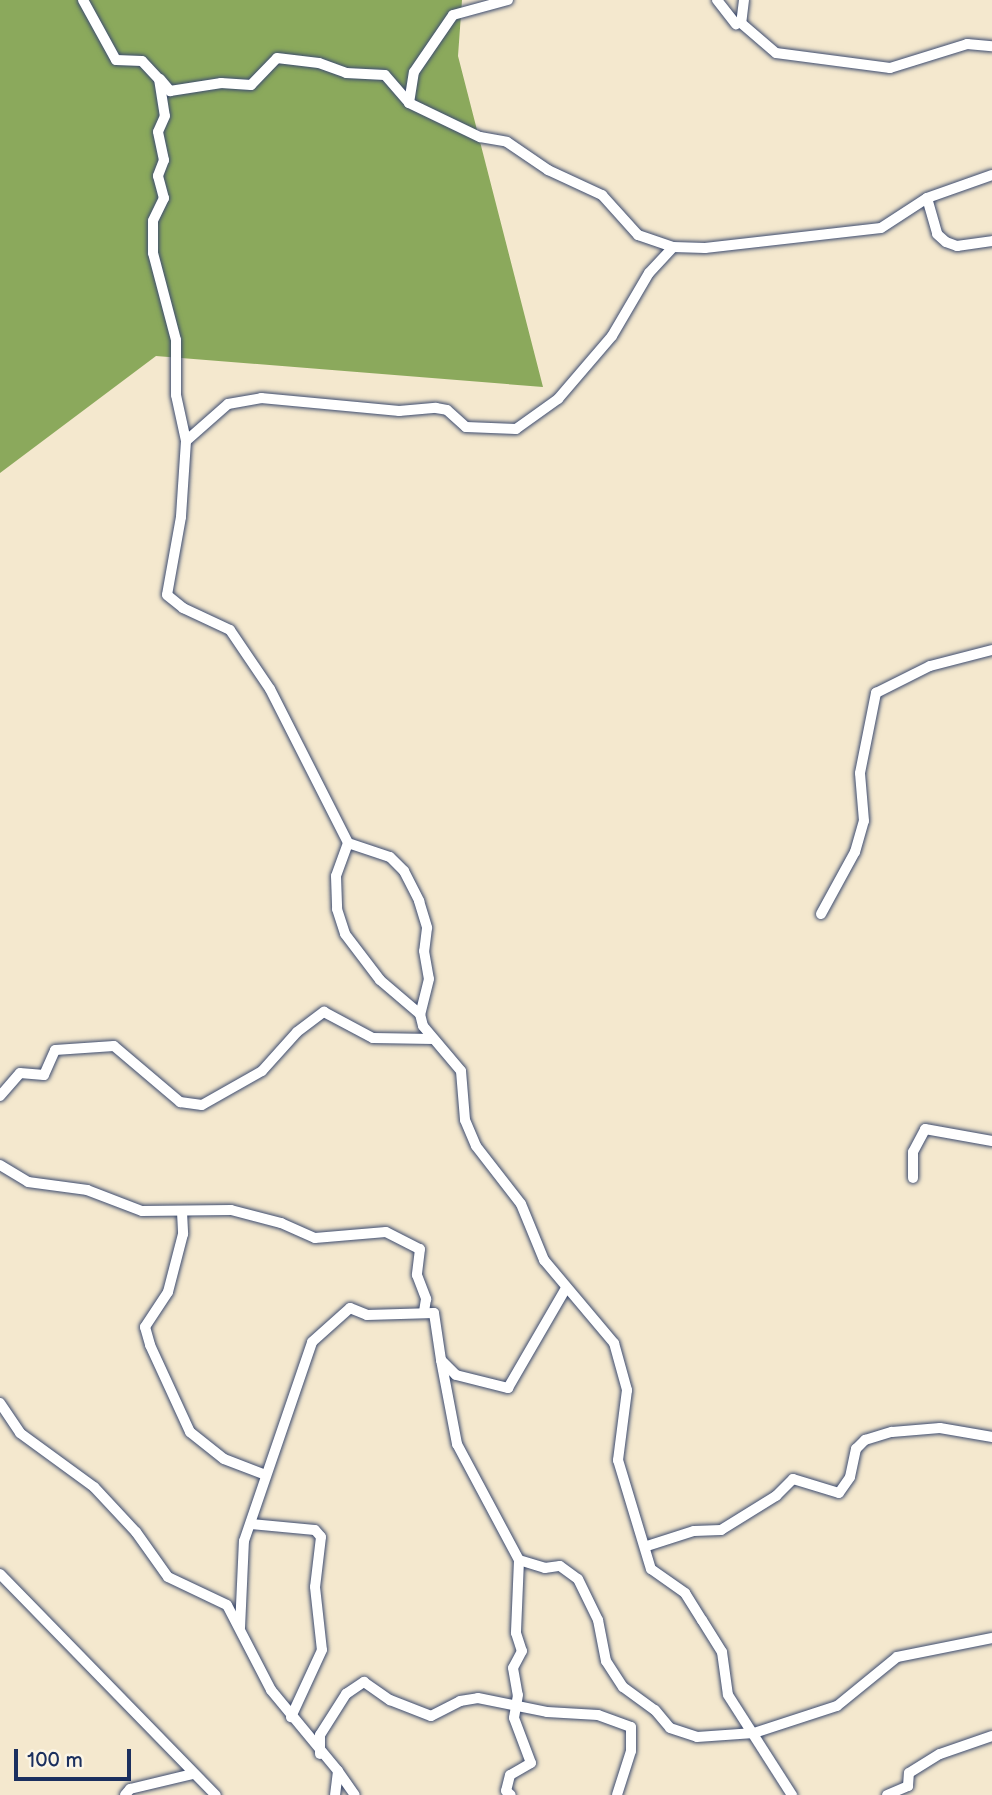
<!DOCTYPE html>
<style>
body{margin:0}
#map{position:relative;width:992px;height:1795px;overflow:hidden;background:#f4e8ce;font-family:"Balsamiq Sans",sans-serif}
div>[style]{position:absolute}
.forest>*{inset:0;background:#8ba95c}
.roads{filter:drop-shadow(0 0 2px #3c4b6f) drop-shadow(0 0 2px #3c4b6f)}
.minor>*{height:10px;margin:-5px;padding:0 5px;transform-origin:5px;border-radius:5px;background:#fff}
span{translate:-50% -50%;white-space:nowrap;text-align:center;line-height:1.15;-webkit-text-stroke:5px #fcf5e5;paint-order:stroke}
.scale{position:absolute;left:14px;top:1749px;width:117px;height:32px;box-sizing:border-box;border:4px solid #1b2f5e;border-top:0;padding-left:9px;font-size:21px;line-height:24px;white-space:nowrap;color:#1b2f5e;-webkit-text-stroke:5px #fcf5e5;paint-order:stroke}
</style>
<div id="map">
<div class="forest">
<div style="clip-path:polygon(0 0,462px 0,458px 56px,543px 387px,156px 356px,0 473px)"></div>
</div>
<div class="roads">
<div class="minor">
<div style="left:83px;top:0;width:68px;rotate:61.2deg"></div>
<div style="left:116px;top:60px;width:26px;rotate:2deg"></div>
<div style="left:142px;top:61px;width:25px;rotate:47deg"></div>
<div style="left:159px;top:79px;width:37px;rotate:81deg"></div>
<div style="left:165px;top:116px;width:17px;rotate:114deg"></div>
<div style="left:158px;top:132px;width:29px;rotate:78deg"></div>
<div style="left:164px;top:160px;width:17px;rotate:111deg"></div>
<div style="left:158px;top:176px;width:23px;rotate:75deg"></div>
<div style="left:164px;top:198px;width:25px;rotate:116deg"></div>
<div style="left:153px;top:221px;width:32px;rotate:90deg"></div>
<div style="left:153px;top:253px;width:90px;rotate:75.2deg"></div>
<div style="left:176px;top:340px;width:55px;rotate:90deg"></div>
<div style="left:176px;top:395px;width:47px;rotate:77.7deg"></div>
<div style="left:186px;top:441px;width:76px;rotate:93.8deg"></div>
<div style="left:181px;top:517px;width:79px;rotate:100.2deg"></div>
<div style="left:167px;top:595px;width:21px;rotate:39deg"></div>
<div style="left:183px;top:608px;width:52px;rotate:25.1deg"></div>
<div style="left:230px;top:630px;width:71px;rotate:55.9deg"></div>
<div style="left:270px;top:689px;width:173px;rotate:63.1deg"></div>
<div style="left:348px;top:843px;width:35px;rotate:110deg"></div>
<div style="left:336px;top:876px;width:33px;rotate:88deg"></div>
<div style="left:337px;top:909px;width:26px;rotate:72deg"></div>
<div style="left:345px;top:934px;width:58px;rotate:52.7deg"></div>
<div style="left:380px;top:980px;width:52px;rotate:40.4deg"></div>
<div style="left:420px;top:1014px;width:12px;rotate:76deg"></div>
<div style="left:423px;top:1026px;width:59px;rotate:49.8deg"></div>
<div style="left:461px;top:1071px;width:49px;rotate:85.3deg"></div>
<div style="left:465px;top:1120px;width:28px;rotate:67deg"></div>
<div style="left:476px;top:1146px;width:73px;rotate:52.2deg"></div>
<div style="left:521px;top:1204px;width:61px;rotate:67.7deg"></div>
<div style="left:544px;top:1260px;width:109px;rotate:49.9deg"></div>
<div style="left:614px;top:1343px;width:49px;rotate:74.5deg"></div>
<div style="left:627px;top:1390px;width:71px;rotate:97.3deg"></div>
<div style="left:618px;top:1460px;width:114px;rotate:73.2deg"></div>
<div style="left:651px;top:1569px;width:42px;rotate:35.2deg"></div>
<div style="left:685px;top:1593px;width:32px;rotate:58deg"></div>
<div style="left:702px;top:1620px;width:38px;rotate:58deg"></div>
<div style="left:722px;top:1652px;width:43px;rotate:82.1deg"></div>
<div style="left:728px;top:1695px;width:119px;rotate:57.4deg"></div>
<div style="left:717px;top:0;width:31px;rotate:52deg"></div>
<div style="left:744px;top:0;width:23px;rotate:97deg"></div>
<div style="left:741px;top:23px;width:46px;rotate:40.6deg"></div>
<div style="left:776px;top:53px;width:115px;rotate:7.5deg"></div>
<div style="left:890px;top:68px;width:81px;rotate:-17.3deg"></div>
<div style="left:967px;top:44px;width:25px;rotate:5deg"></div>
<div style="left:160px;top:79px;width:16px;rotate:50deg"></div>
<div style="left:170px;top:91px;width:52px;rotate:-8.9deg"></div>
<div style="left:221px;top:83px;width:30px;rotate:4deg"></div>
<div style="left:251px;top:85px;width:37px;rotate:-46deg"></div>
<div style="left:277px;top:58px;width:42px;rotate:6.8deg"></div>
<div style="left:319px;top:63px;width:29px;rotate:20deg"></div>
<div style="left:346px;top:73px;width:39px;rotate:3deg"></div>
<div style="left:385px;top:75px;width:37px;rotate:49deg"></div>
<div style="left:409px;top:103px;width:79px;rotate:25.6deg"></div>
<div style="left:480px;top:137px;width:27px;rotate:10deg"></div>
<div style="left:507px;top:142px;width:50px;rotate:34.3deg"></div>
<div style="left:548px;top:170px;width:60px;rotate:24.8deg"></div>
<div style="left:602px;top:195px;width:54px;rotate:48deg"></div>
<div style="left:638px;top:235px;width:37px;rotate:19deg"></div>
<div style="left:409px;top:103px;width:31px;rotate:-81deg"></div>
<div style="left:414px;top:72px;width:69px;rotate:-55.6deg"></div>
<div style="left:453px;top:15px;width:57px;rotate:-15.3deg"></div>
<div style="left:927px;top:198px;width:37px;rotate:74deg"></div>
<div style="left:937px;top:234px;width:12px;rotate:42deg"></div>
<div style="left:946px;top:242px;width:12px;rotate:20deg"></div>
<div style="left:957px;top:246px;width:35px;rotate:-8deg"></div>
<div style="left:186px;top:441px;width:56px;rotate:-41.4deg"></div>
<div style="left:228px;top:404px;width:34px;rotate:-10deg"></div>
<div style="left:261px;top:398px;width:139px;rotate:5.4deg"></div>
<div style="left:399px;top:411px;width:37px;rotate:-5deg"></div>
<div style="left:436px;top:408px;width:11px;rotate:10deg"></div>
<div style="left:447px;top:410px;width:25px;rotate:42deg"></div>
<div style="left:466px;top:427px;width:50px;rotate:2.3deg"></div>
<div style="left:516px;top:429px;width:52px;rotate:-35.5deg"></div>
<div style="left:558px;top:399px;width:83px;rotate:-49.4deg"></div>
<div style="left:612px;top:336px;width:73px;rotate:-59.6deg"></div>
<div style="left:649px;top:273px;width:35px;rotate:-47deg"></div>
<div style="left:673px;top:247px;width:32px;rotate:2deg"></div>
<div style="left:705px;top:248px;width:177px;rotate:-6.5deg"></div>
<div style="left:881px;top:228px;width:55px;rotate:-33.1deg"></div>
<div style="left:927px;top:198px;width:69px;rotate:-19.5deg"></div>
<div style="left:348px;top:843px;width:44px;rotate:18.4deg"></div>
<div style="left:390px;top:857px;width:20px;rotate:45deg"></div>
<div style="left:404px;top:871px;width:34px;rotate:63deg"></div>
<div style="left:419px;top:901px;width:28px;rotate:73deg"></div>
<div style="left:427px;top:928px;width:23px;rotate:97deg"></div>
<div style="left:424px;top:951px;width:28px;rotate:80deg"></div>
<div style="left:429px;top:979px;width:36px;rotate:104deg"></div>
<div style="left:821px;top:914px;width:71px;rotate:-61.3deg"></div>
<div style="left:855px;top:852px;width:32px;rotate:-74deg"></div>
<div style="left:864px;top:821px;width:48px;rotate:-94.8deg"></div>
<div style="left:860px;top:773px;width:82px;rotate:-78.7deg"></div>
<div style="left:876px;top:693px;width:60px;rotate:-26.6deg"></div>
<div style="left:930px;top:666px;width:64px;rotate:-14.5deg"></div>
<div style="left:0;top:1096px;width:30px;rotate:-49deg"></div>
<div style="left:20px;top:1073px;width:24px;rotate:5deg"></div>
<div style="left:44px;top:1075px;width:27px;rotate:-66deg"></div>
<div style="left:55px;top:1050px;width:59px;rotate:-3.9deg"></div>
<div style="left:114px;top:1046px;width:87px;rotate:40.3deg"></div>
<div style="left:180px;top:1102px;width:22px;rotate:8deg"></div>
<div style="left:202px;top:1105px;width:69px;rotate:-29.5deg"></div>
<div style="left:262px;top:1071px;width:52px;rotate:-48.1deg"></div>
<div style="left:297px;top:1032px;width:34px;rotate:-37deg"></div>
<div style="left:324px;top:1012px;width:55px;rotate:28deg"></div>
<div style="left:373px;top:1038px;width:60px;rotate:1deg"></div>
<div style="left:0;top:1165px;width:33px;rotate:31deg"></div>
<div style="left:28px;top:1182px;width:60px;rotate:7.7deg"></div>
<div style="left:87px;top:1190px;width:59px;rotate:20.9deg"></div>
<div style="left:142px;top:1211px;width:89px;rotate:-0.6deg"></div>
<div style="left:231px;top:1210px;width:52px;rotate:14.6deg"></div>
<div style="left:281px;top:1223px;width:37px;rotate:24deg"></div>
<div style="left:315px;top:1238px;width:71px;rotate:-4.8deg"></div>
<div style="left:386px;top:1232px;width:38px;rotate:27deg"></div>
<div style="left:420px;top:1249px;width:26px;rotate:97deg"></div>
<div style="left:417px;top:1275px;width:26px;rotate:69deg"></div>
<div style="left:426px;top:1299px;width:12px;rotate:99deg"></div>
<div style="left:913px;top:1178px;width:26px;rotate:-90deg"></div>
<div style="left:913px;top:1152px;width:26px;rotate:-62deg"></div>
<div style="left:925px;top:1129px;width:68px;rotate:10.2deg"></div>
<div style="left:182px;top:1212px;width:22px;rotate:87deg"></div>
<div style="left:183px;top:1234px;width:60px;rotate:104.5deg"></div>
<div style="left:168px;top:1292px;width:42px;rotate:123.3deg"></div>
<div style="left:145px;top:1327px;width:19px;rotate:74deg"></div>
<div style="left:150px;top:1345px;width:96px;rotate:65.3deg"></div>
<div style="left:190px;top:1432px;width:43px;rotate:38.5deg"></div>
<div style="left:224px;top:1459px;width:45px;rotate:20.9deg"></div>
<div style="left:441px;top:1360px;width:86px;rotate:79.2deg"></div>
<div style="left:457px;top:1444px;width:132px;rotate:61.9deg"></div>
<div style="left:519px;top:1560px;width:73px;rotate:92.4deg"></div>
<div style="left:516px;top:1633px;width:19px;rotate:72deg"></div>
<div style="left:522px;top:1651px;width:19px;rotate:118deg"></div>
<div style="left:513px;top:1668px;width:27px;rotate:80deg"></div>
<div style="left:518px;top:1695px;width:23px;rotate:100deg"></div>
<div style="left:514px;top:1718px;width:48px;rotate:69.3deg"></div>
<div style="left:531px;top:1763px;width:24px;rotate:150deg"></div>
<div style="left:510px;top:1775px;width:16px;rotate:104deg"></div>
<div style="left:506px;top:1791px;width:6px;rotate:39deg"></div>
<div style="left:0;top:1403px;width:36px;rotate:56deg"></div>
<div style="left:20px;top:1433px;width:92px;rotate:36.1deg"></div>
<div style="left:94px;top:1487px;width:62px;rotate:47deg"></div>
<div style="left:136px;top:1532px;width:55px;rotate:54.6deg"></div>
<div style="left:168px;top:1577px;width:65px;rotate:25.4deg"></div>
<div style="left:227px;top:1605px;width:96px;rotate:62.6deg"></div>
<div style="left:271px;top:1690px;width:105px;rotate:50.4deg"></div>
<div style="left:338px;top:1771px;width:24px;rotate:97deg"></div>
<div style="left:251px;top:1524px;width:64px;rotate:5.4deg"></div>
<div style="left:315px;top:1530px;width:9px;rotate:49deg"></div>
<div style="left:321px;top:1537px;width:50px;rotate:96.8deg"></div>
<div style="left:315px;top:1587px;width:63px;rotate:83.7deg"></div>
<div style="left:322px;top:1650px;width:74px;rotate:114.8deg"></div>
<div style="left:647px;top:1546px;width:49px;rotate:-17.7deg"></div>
<div style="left:694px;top:1531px;width:27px;rotate:-2deg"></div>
<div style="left:721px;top:1530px;width:65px;rotate:-31.7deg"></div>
<div style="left:776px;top:1496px;width:24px;rotate:-45deg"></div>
<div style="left:793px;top:1479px;width:48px;rotate:16.9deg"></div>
<div style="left:839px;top:1493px;width:19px;rotate:-55deg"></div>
<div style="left:850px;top:1477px;width:29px;rotate:-78deg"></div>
<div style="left:856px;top:1449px;width:13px;rotate:-45deg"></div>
<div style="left:865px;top:1440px;width:28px;rotate:-17deg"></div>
<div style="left:892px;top:1432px;width:48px;rotate:-4.8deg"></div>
<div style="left:940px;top:1428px;width:53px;rotate:9.8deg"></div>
<div style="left:519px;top:1560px;width:27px;rotate:17deg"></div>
<div style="left:545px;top:1568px;width:15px;rotate:-8deg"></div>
<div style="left:560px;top:1566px;width:22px;rotate:36deg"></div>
<div style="left:578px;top:1579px;width:46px;rotate:64deg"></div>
<div style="left:598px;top:1620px;width:42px;rotate:79deg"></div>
<div style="left:606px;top:1661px;width:31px;rotate:57deg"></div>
<div style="left:623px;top:1687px;width:39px;rotate:36deg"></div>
<div style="left:655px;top:1710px;width:23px;rotate:50deg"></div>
<div style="left:670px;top:1728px;width:28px;rotate:18deg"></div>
<div style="left:697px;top:1737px;width:57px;rotate:-4deg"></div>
<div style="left:754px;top:1733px;width:87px;rotate:-18deg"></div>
<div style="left:837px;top:1706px;width:77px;rotate:-39.2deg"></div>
<div style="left:897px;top:1657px;width:97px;rotate:-11.3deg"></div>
<div style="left:0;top:1574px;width:309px;rotate:45.7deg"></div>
<div style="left:240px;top:1628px;width:87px;rotate:-87.4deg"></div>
<div style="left:244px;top:1541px;width:210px;rotate:-71.1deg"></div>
<div style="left:312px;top:1342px;width:51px;rotate:-41.8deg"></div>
<div style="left:350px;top:1308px;width:18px;rotate:22deg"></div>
<div style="left:367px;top:1315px;width:67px;rotate:-1.7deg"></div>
<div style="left:434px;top:1313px;width:48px;rotate:81.5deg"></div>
<div style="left:441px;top:1360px;width:21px;rotate:45deg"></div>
<div style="left:456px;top:1375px;width:54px;rotate:14deg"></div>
<div style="left:508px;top:1388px;width:116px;rotate:-59.9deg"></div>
<div style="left:320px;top:1754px;width:19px;rotate:-90deg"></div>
<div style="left:320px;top:1735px;width:49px;rotate:-57.6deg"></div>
<div style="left:346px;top:1694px;width:22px;rotate:-34deg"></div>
<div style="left:364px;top:1682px;width:32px;rotate:35deg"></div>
<div style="left:390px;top:1700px;width:44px;rotate:21.3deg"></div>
<div style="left:431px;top:1716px;width:33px;rotate:-27deg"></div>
<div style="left:460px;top:1701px;width:18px;rotate:-9deg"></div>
<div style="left:478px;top:1698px;width:70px;rotate:11.5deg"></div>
<div style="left:547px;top:1712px;width:51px;rotate:3.4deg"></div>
<div style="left:598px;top:1715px;width:35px;rotate:20deg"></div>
<div style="left:631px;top:1727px;width:24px;rotate:90deg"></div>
<div style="left:631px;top:1751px;width:46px;rotate:107.7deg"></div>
<div style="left:338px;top:1771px;width:29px;rotate:55deg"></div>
<div style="left:125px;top:1795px;width:8px;rotate:-50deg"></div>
<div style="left:130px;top:1789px;width:65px;rotate:-13.4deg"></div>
<div style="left:887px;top:1795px;width:23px;rotate:-23deg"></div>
<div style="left:908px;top:1786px;width:13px;rotate:-86deg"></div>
<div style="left:909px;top:1773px;width:36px;rotate:-32deg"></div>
<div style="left:940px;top:1754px;width:55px;rotate:-19.1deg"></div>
</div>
</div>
<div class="scale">100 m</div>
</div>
